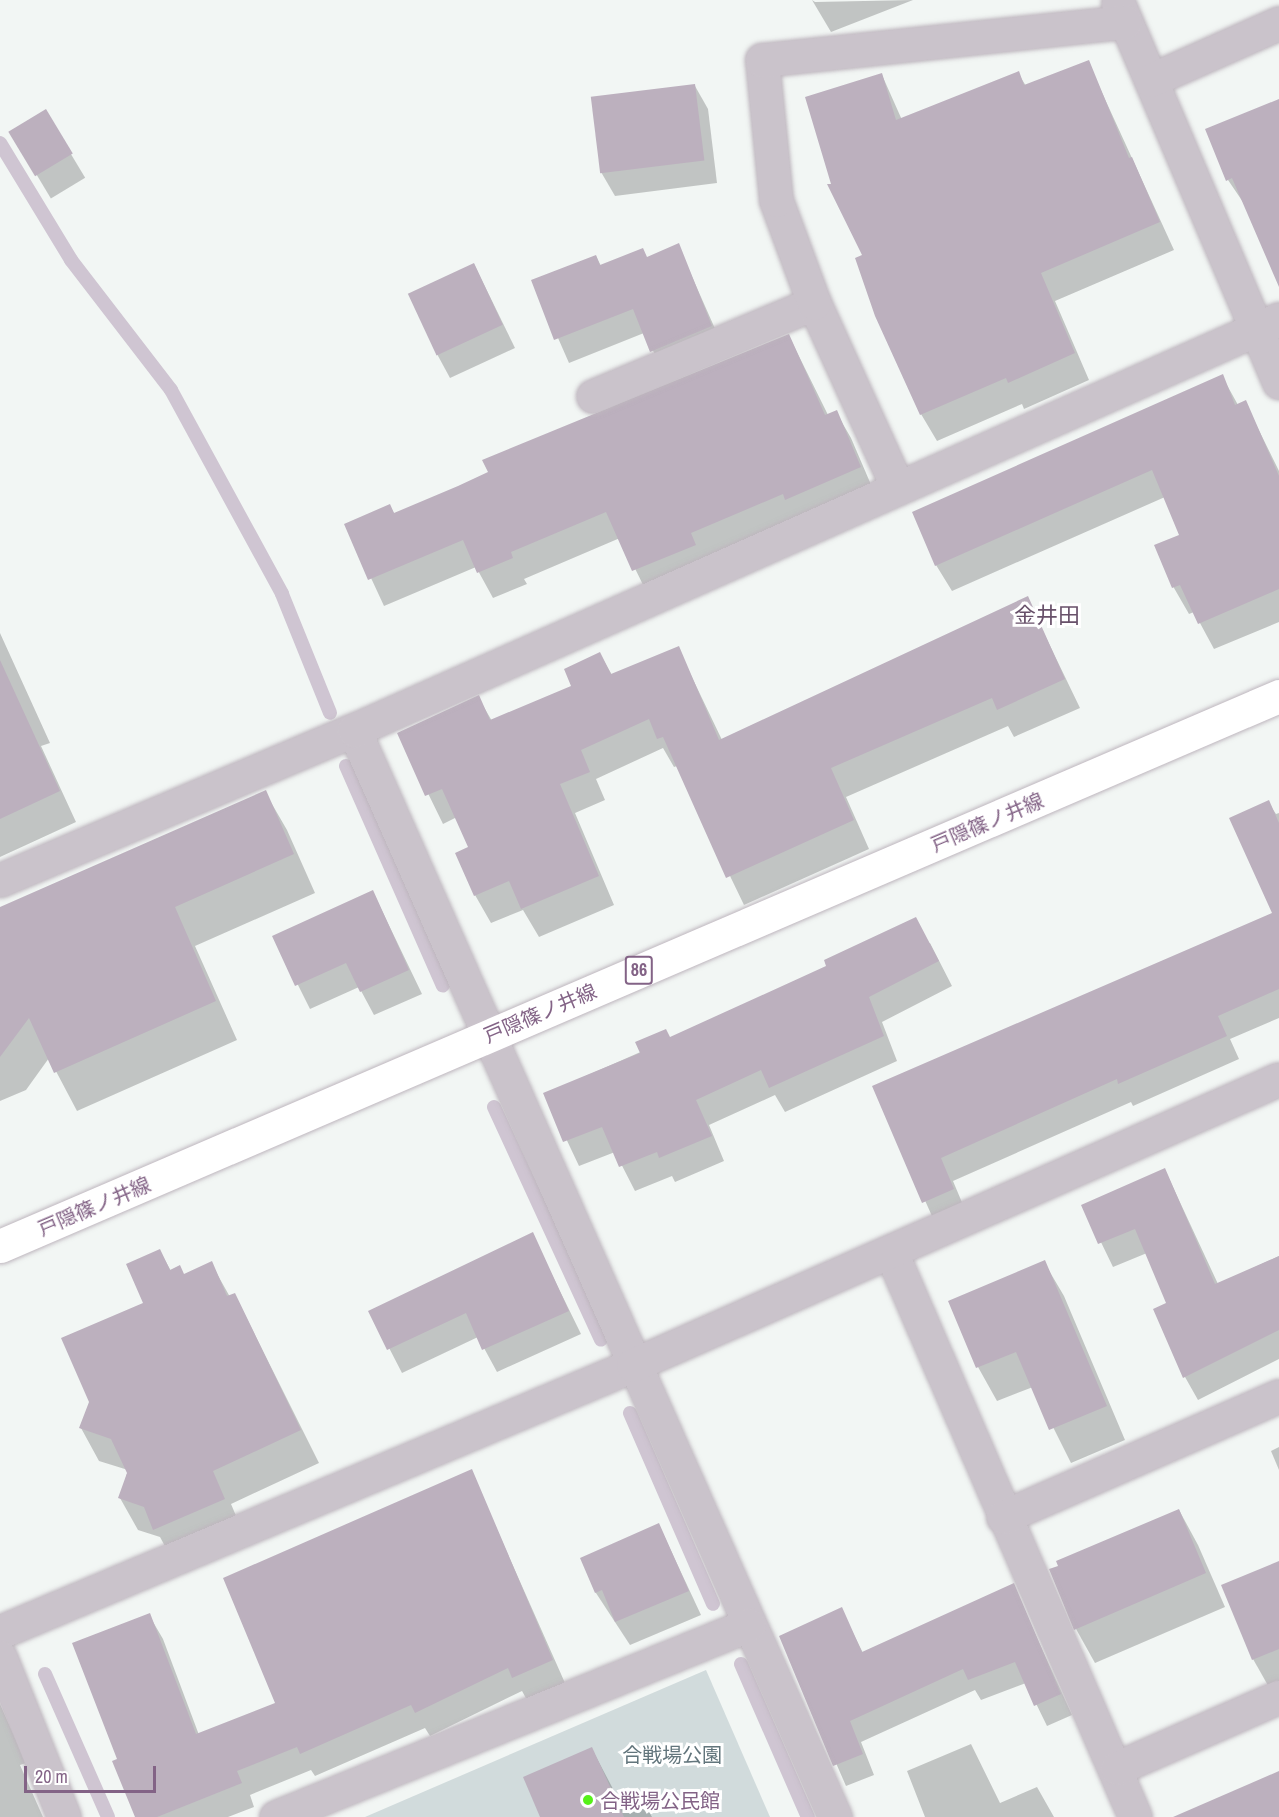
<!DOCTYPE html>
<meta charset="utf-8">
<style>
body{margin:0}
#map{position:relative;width:1279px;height:1817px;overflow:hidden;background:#f2f6f4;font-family:"Archivo Narrow","Noto Sans JP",sans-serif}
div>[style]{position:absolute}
.green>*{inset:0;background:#d1dbdc}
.shadow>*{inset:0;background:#0003;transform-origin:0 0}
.stream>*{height:14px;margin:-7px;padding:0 7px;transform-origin:7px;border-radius:7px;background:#cfc5d2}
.building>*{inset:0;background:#bcb0be;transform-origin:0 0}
.roads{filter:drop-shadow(0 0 2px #beb6be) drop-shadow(0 0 2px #beb6be)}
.street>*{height:33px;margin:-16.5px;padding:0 16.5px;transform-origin:16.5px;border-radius:16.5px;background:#cac3cb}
.primary>*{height:33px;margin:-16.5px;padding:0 16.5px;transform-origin:16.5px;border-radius:16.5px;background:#fff}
.dots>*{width:16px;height:16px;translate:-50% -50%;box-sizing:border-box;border:3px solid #fff;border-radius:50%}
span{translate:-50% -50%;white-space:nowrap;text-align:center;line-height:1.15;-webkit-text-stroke:6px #fff;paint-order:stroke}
.shield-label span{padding:2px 4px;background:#fff;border:2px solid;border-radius:4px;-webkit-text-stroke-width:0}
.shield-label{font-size:18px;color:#836386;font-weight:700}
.street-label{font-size:20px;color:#836386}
.park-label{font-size:20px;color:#62757c}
.poi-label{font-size:20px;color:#836386}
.left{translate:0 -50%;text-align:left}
.quarter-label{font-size:22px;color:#68516a}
.scale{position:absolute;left:24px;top:1766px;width:132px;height:27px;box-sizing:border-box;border:3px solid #836386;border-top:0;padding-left:8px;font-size:18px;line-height:21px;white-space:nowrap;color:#836386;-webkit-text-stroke:4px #fff;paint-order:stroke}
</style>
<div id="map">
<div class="green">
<div style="clip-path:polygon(706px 1670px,770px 1817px,365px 1817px)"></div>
</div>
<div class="shadow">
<div style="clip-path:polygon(812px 0,815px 2px,913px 0,831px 32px)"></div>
<div style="clip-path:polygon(1088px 62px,1174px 250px,1055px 301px,1089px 380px,1024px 409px,1022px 404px,937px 441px,921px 414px,864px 256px,833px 185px,882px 75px,902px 120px,1018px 73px,1026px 86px)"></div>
<div style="clip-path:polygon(695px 86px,708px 109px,717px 183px,615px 196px,601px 172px)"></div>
<div style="clip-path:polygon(1279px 100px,1279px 279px,1245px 205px,1228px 180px)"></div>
<div style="left:45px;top:111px;width:78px;height:40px;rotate:59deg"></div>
<div style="clip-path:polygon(678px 245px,724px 349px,665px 374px,644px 333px,569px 363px,533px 281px,596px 256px,601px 266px,647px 258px)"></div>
<div style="clip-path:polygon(474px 264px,515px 348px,450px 378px,437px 354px)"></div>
<div style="clip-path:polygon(789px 336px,828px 415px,836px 412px,851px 438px,875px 494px,649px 597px,620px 538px,524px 579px,527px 584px,493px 598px,476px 567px,384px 606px,346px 524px,390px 506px,395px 515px,459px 487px)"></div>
<div style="clip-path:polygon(1222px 376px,1238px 405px,1245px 402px,1279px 471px,1279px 622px,1214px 649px,1194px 612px,1189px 614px,1174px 588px,1156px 546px,1181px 535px,1165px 497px,952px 591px,936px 565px)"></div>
<div style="clip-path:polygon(1027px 598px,1080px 708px,1014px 737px,1008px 726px,846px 797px,869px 849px,744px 905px,677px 766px,674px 767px,663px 748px,596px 779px,605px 800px,575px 813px,614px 905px,539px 937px,523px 910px,491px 923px,475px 895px,470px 848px,457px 817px,443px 824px,399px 734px,478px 697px,492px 721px,573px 687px,600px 654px,612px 675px,678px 648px,722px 740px)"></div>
<div style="clip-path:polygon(0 633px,50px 743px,41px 746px,76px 822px,0 857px)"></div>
<div style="clip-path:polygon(265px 792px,287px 830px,315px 893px,195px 946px,237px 1040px,77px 1111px,49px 1058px,26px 1090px,0 1101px,0 909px)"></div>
<div style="clip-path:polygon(1268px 802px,1276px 814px,1279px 813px,1279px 1018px,1230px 1039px,1239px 1059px,1133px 1106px,1131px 1102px,953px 1181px,966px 1212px,936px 1225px,874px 1087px,1274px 914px)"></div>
<div style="clip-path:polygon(373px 892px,422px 994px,374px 1015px,359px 987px,310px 1009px,274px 937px)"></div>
<div style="clip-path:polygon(930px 943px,952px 986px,882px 1022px,897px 1061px,785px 1112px,775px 1095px,709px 1125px,724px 1161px,675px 1182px,672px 1176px,635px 1191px,615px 1152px,579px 1166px,545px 1094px,670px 1039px)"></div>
<div style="clip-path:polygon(1165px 1170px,1218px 1284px,1279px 1256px,1279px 1359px,1198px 1400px,1185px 1377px,1168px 1303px,1147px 1253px,1113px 1267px,1083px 1205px)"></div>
<div style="clip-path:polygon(532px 1234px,581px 1334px,497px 1372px,478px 1337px,402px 1373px,370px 1311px)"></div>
<div style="clip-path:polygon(160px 1251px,171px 1271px,184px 1275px,211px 1263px,230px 1297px,235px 1295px,319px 1463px,231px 1504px,243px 1532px,173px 1561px,160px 1537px,138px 1530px,120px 1498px,128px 1470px,99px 1461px,81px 1428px,145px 1304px)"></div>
<div style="clip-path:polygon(1044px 1262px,1064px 1296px,1125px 1440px,1071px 1463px,1033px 1387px,997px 1401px,978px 1367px)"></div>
<div style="clip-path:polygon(1279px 1447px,1279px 1470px,1271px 1451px)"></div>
<div style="clip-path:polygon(471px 1471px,565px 1683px,527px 1700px,522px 1691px,430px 1736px,425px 1728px,315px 1776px,311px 1770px,250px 1795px,254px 1807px,228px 1817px,136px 1817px,119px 1759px,149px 1615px,163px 1639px,199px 1735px,277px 1704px)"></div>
<div style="clip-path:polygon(1179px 1510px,1198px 1545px,1225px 1607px,1095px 1663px,1076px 1629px)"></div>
<div style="clip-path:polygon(659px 1525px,701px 1615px,630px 1645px,596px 1593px,582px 1558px)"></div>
<div style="clip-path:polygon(1279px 1562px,1279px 1685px,1270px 1689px,1253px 1659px)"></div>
<div style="clip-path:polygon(1013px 1585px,1072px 1715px,1047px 1726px,1026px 1683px,981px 1700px,975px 1690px,861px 1742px,874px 1775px,846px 1786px,781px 1637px,841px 1609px,863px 1653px)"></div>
<div style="clip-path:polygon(0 1704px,26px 1763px,20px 1765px,43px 1817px,0 1817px)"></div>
<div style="clip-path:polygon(971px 1744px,1000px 1803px,1037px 1787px,1054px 1817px,925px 1817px,907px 1771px)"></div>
<div style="clip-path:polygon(592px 1749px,622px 1806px,641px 1797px,652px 1817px,542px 1817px)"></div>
</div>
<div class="stream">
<div style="left:0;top:143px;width:137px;rotate:58.7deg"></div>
<div style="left:71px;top:260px;width:164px;rotate:52.4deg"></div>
<div style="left:171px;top:390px;width:232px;rotate:61.4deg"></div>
<div style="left:282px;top:594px;width:128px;rotate:68deg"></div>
<div style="left:346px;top:766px;width:240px;rotate:66.2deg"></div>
<div style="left:494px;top:1107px;width:256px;rotate:65.3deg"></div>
<div style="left:630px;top:1413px;width:208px;rotate:66.5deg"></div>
<div style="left:741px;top:1664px;width:167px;rotate:66.4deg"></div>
<div style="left:45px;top:1674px;width:156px;rotate:66.2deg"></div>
</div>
<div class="building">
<div style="clip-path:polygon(1089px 60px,1129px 158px,1132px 157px,1160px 222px,1041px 273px,1075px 353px,1008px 383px,1006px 378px,920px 415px,875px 316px,855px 258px,862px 255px,827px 184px,831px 184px,805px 97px,882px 73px,896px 120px,1019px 71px,1024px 85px)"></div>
<div style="left:695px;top:84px;width:77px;height:105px;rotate:83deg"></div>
<div style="clip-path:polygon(1279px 99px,1279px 287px,1232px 178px,1226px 181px,1205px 129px)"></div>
<div style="left:46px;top:109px;width:52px;height:44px;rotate:59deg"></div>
<div style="clip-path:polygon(679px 243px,712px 326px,650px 352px,633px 309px,554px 340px,531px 280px,596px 255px,600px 265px,643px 248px,647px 257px)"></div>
<div style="left:474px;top:263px;width:68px;height:73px;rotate:65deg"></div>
<div style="clip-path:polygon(789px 334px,825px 415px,837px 410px,861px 467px,785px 500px,783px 494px,691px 533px,696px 545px,632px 571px,606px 512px,511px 552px,513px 558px,477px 573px,463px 540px,368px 580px,344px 524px,390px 504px,394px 513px,458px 486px,488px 472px,482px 460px)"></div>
<div style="clip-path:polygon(1223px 374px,1235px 405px,1246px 400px,1279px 476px,1279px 589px,1198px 624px,1180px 585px,1172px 588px,1154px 545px,1179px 535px,1152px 470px,935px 566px,912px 512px)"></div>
<div style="clip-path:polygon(1028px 596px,1065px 679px,997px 710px,992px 698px,831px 768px,854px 820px,726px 878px,663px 737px,657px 739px,649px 719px,581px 750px,590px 772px,560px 784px,599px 876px,521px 909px,509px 881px,474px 896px,455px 853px,468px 847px,442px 789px,425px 796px,397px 733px,479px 695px,490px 720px,571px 686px,564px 669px,600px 652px,611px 674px,679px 646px,719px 740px)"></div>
<div style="clip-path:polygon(0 660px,60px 791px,0 819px)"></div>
<div style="clip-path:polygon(266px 790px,294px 854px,175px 907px,216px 1001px,54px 1073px,29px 1018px,0 1057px,0 907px)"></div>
<div style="clip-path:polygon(1269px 800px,1279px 823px,1279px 989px,1218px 1016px,1227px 1036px,1118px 1084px,1117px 1079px,941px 1158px,954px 1189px,922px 1203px,872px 1086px,1272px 913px,1229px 818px)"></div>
<div style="clip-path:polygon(373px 890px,409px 970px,360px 992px,346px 963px,295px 986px,272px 936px)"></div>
<div style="clip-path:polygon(916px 917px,939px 961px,869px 997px,884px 1036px,769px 1088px,761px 1070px,696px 1100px,712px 1136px,659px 1158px,657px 1152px,619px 1167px,602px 1127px,563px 1142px,543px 1093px,640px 1053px,635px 1042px,666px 1029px,670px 1037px,826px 966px,824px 960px)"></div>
<div style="clip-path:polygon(1165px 1168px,1215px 1284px,1279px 1256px,1279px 1330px,1183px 1378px,1153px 1309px,1166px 1303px,1135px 1229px,1098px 1244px,1081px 1205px)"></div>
<div style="clip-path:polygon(533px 1232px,569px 1311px,482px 1350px,466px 1313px,387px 1350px,368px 1311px)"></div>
<div style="clip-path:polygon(160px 1249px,170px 1270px,180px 1265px,184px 1274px,212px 1261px,227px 1296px,235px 1293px,301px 1430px,213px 1471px,225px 1499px,153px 1530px,144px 1507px,118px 1498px,127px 1473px,111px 1439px,79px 1428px,89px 1402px,61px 1338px,143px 1303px,126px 1264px)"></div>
<div style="clip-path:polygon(1045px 1260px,1107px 1406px,1049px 1430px,1016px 1352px,976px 1368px,948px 1301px)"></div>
<div style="clip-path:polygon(472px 1469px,553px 1660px,512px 1678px,508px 1668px,415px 1713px,411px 1705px,300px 1754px,297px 1747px,237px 1771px,242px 1783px,157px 1817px,135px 1817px,112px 1761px,117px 1759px,72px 1643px,150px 1613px,196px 1734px,275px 1703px,223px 1578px)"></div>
<div style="clip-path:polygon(1179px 1509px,1206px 1573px,1074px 1630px,1049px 1569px,1058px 1566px,1056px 1561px)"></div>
<div style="clip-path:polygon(659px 1523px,689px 1591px,615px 1622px,602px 1590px,595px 1593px,580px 1558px)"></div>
<div style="clip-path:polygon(1279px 1561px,1279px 1649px,1252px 1660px,1221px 1585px)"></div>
<div style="clip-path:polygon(1014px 1583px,1061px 1694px,1034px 1706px,1015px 1662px,968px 1680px,963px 1669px,850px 1721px,863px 1754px,833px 1766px,779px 1636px,842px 1607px,862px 1652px)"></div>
<div style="clip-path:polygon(592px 1747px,624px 1817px,540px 1817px,523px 1777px)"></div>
<div style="clip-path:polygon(1279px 1771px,1279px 1817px,1173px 1817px)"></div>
</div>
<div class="roads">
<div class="street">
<div style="left:1118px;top:3px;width:412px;rotate:67deg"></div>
<div style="left:1151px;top:80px;width:140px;rotate:-24deg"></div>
<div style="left:593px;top:396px;width:240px;rotate:-22.8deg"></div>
<div style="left:897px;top:486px;width:201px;rotate:-114.4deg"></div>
<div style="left:814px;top:303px;width:110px;rotate:-110.3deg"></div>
<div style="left:776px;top:200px;width:141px;rotate:-95.7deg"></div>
<div style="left:762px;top:60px;width:365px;rotate:-6deg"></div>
<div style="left:354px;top:730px;width:1189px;rotate:66.13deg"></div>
<div style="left:0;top:880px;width:384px;rotate:-23deg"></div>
<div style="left:354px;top:730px;width:1012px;rotate:-23.96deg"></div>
<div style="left:891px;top:1252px;width:615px;rotate:66.64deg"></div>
<div style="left:1003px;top:1517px;width:301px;rotate:-23.7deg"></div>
<div style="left:0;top:1632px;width:687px;rotate:-22.87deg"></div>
<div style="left:633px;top:1365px;width:706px;rotate:-23.88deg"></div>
<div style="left:0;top:1657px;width:172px;rotate:68.2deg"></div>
<div style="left:1117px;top:1768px;width:177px;rotate:-23.7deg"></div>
<div style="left:276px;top:1817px;width:510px;rotate:-22.14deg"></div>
</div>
<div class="primary">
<div style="left:0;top:1246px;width:1392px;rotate:-23.27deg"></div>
</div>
</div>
<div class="dots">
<div style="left:588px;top:1800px;background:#56f019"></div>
</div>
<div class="shield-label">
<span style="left:639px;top:970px">86</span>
</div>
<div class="street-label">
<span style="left:987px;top:822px;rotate:-23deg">戸隠篠ノ井線</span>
<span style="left:540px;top:1013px;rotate:-23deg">戸隠篠ノ井線</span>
<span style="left:94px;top:1206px;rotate:-23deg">戸隠篠ノ井線</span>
</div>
<div class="park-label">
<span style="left:672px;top:1754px">合戦場公園</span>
</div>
<div class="poi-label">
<span class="left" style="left:600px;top:1800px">合戦場公民館</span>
</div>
<div class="quarter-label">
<span style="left:1047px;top:616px">金井田</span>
</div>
<div class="scale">20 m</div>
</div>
